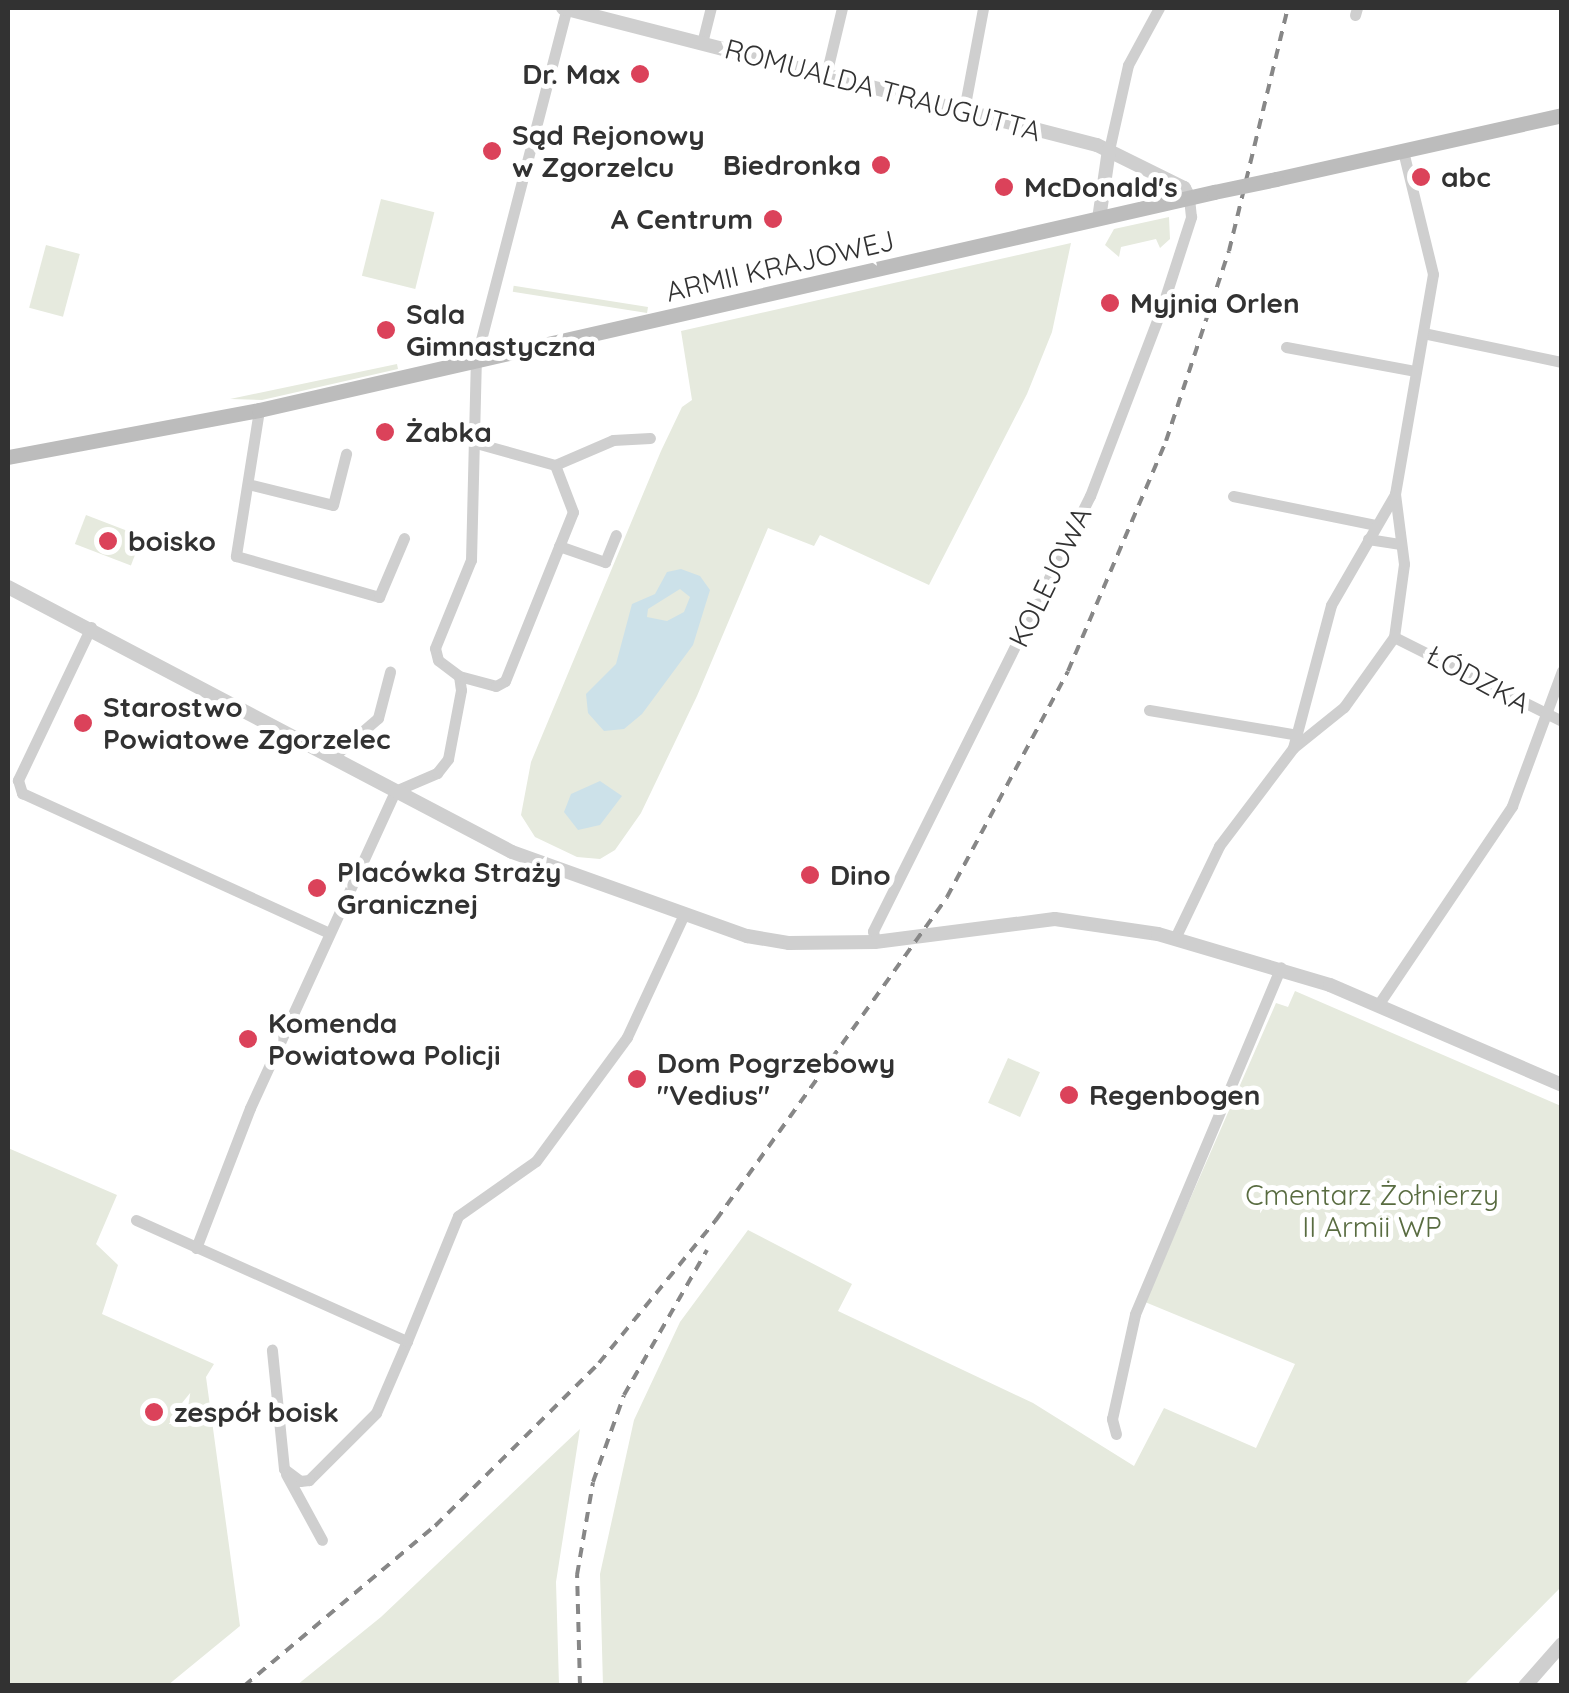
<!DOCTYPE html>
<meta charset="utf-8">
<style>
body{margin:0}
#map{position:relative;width:1569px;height:1693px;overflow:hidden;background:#fff;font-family:Quicksand,sans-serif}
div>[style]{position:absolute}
.green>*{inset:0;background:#e6eade;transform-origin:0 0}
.water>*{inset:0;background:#cce1e9}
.minor>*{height:11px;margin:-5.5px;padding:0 5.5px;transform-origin:5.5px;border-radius:5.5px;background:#cfcfcf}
.tertiary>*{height:14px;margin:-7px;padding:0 7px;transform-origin:7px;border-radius:7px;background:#cfcfcf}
.secondary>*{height:15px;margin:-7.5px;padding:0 7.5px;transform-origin:7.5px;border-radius:7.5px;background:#bcbcbc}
.rail>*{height:4px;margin-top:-2px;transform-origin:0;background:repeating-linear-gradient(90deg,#878787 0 10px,transparent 0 18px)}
.secondary-bridge>*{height:15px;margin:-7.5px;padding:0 7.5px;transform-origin:7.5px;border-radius:7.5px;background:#bcbcbc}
.dots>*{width:28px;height:28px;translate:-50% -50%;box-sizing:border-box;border:5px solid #fff;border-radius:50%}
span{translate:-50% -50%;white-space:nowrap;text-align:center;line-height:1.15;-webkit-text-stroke:10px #fff;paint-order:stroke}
.poi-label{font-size:28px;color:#323232;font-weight:700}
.right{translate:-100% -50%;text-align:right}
.left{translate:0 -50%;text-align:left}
.street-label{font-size:28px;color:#323232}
.park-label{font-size:28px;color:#596c41}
.frame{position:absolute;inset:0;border:10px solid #323232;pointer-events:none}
</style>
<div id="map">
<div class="green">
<div style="left:381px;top:199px;width:55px;height:79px;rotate:14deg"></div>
<div style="clip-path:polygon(1169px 217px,1170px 239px,1160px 248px,1156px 239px,1121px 247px,1119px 257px,1105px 245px,1114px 229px)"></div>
<div style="clip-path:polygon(1071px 243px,1052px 332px,1027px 394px,929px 585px,820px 535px,814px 546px,768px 528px,697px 696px,641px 813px,615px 850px,600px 859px,577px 857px,535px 837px,521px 815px,531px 762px,661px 451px,682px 407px,692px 400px,681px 331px)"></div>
<div style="left:46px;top:245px;width:35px;height:65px;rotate:15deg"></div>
<div style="left:648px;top:307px;width:6px;height:136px;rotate:99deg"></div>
<div style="clip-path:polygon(397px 364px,398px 369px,262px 400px,230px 399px)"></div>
<div style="left:86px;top:515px;width:60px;height:31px;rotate:21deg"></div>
<div style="clip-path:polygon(1295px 991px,1561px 1106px,1561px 1587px,1464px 1685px,603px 1686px,600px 1574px,634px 1420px,680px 1322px,748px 1230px,852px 1284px,838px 1311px,1033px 1403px,1134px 1466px,1164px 1408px,1256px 1448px,1295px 1364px,1145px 1302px,1276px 1003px,1288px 1007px)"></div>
<div style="left:1008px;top:1058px;width:35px;height:49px;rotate:24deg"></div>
<div style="clip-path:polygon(8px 1148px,117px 1195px,96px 1244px,118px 1265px,102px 1314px,214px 1364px,206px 1377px,240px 1626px,168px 1685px,8px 1685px)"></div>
<div style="clip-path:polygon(580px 1429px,556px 1582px,559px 1685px,297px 1685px,381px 1617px)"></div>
</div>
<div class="water">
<div style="clip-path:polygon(evenodd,681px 569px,700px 576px,710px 590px,693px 645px,642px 714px,624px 729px,604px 731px,588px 713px,586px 694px,616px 664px,632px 604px,655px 594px,667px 572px,681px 569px,680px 589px,690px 597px,684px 612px,667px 621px,647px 617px,648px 609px,680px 589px)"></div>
<div style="clip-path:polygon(600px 781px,622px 796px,600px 825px,578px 830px,564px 812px,571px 794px)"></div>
</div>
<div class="minor">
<div style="left:1355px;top:15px;width:7px;rotate:-74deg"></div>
<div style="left:702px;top:43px;width:36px;rotate:-76deg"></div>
<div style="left:826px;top:75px;width:69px;rotate:-76.6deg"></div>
<div style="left:964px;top:110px;width:104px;rotate:-79.4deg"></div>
<div style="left:1109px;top:150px;width:87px;rotate:-77.4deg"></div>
<div style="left:1128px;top:65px;width:65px;rotate:-61.5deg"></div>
<div style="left:1423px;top:333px;width:142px;rotate:11.8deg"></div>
<div style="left:1286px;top:347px;width:132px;rotate:10.5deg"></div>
<div style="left:259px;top:410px;width:148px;rotate:99deg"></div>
<div style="left:236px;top:556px;width:149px;rotate:16deg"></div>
<div style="left:379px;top:597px;width:64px;rotate:-67deg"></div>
<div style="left:555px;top:465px;width:63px;rotate:-23.3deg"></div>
<div style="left:613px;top:440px;width:37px;rotate:-3deg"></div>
<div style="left:252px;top:485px;width:83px;rotate:13.9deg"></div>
<div style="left:333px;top:505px;width:53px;rotate:-75.7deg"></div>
<div style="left:1233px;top:496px;width:145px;rotate:11.5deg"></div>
<div style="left:1368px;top:539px;width:33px;rotate:9deg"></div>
<div style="left:559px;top:546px;width:49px;rotate:19.2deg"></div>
<div style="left:605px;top:562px;width:29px;rotate:-68deg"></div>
<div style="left:91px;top:627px;width:170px;rotate:115.5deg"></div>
<div style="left:18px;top:780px;width:14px;rotate:73deg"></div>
<div style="left:22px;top:793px;width:337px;rotate:24.5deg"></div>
<div style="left:1394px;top:637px;width:188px;rotate:26.6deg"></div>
<div style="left:459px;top:676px;width:38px;rotate:15deg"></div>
<div style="left:496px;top:686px;width:10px;rotate:-29deg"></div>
<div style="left:505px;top:681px;width:182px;rotate:-68.1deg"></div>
<div style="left:573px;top:512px;width:50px;rotate:-111deg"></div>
<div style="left:555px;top:465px;width:82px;rotate:-164.4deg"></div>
<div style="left:1149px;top:710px;width:146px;rotate:9.5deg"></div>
<div style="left:1293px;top:748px;width:148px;rotate:-75.1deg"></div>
<div style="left:1331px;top:605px;width:128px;rotate:-60deg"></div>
<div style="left:334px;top:756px;width:58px;rotate:-40.8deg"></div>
<div style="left:378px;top:718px;width:48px;rotate:-75.4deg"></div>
<div style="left:1175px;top:938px;width:102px;rotate:-64.4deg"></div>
<div style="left:1219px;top:846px;width:123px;rotate:-52.9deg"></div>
<div style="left:1293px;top:748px;width:65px;rotate:-38.8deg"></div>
<div style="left:1344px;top:707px;width:86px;rotate:-54.5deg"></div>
<div style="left:1394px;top:637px;width:74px;rotate:-82.2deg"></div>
<div style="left:1404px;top:564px;width:71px;rotate:-97.3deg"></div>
<div style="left:1395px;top:494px;width:223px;rotate:-80.2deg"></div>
<div style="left:1433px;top:274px;width:127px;rotate:-103.7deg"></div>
<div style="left:875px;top:942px;width:11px;rotate:-100deg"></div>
<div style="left:873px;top:931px;width:486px;rotate:-63.5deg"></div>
<div style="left:1090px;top:496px;width:202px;rotate:-69.1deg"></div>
<div style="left:1162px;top:307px;width:95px;rotate:-72.1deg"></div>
<div style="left:1191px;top:217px;width:19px;rotate:-96deg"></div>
<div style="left:1378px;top:1005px;width:240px;rotate:-56deg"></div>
<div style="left:1512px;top:806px;width:144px;rotate:-69.7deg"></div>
<div style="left:136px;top:1220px;width:297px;rotate:24.1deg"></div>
<div style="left:407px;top:1341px;width:78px;rotate:113.3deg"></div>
<div style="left:376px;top:1413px;width:95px;rotate:135deg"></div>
<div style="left:309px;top:1480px;width:9px;rotate:174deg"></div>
<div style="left:300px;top:1481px;width:20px;rotate:-143deg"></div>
<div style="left:284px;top:1469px;width:120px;rotate:-95.8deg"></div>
<div style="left:196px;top:1248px;width:150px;rotate:-68.9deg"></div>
<div style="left:250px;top:1108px;width:349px;rotate:-65.4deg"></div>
<div style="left:395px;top:791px;width:46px;rotate:-23.2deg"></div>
<div style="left:437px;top:773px;width:18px;rotate:-52deg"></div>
<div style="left:448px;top:759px;width:70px;rotate:-79.3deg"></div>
<div style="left:461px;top:690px;width:14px;rotate:-98deg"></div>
<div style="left:459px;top:676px;width:26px;rotate:-143deg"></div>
<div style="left:438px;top:660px;width:12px;rotate:-104deg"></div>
<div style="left:435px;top:648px;width:95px;rotate:-67.8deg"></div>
<div style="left:471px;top:560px;width:201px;rotate:-88.6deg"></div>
<div style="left:476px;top:359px;width:363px;rotate:-75.5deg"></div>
<div style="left:407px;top:1341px;width:135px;rotate:-67.8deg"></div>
<div style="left:458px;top:1216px;width:95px;rotate:-35.2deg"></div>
<div style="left:536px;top:1161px;width:154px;rotate:-53.7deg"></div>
<div style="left:627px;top:1037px;width:136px;rotate:-65.1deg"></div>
<div style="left:1116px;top:1434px;width:16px;rotate:-105deg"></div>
<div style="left:1112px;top:1419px;width:107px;rotate:-77.6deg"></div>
<div style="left:1135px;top:1314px;width:376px;rotate:-67.2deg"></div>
<div style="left:286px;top:1474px;width:75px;rotate:61.4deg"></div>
</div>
<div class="tertiary">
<div style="left:563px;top:8px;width:551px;rotate:14.39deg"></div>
<div style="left:1097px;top:145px;width:97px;rotate:26.3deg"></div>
<div style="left:1184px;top:188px;width:11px;rotate:63deg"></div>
<div style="left:1099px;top:219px;width:70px;rotate:-81.8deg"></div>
<div style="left:8px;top:587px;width:569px;rotate:27.74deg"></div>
<div style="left:512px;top:852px;width:250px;rotate:19.7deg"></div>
<div style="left:747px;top:936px;width:43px;rotate:9.5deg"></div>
<div style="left:789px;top:943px;width:86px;rotate:-0.7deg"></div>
<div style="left:875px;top:942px;width:181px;rotate:-7.3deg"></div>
<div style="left:1055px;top:919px;width:104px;rotate:8.3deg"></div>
<div style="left:1158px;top:934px;width:179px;rotate:16.5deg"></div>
<div style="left:1330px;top:985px;width:253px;rotate:23.3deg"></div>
<div style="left:1525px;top:1686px;width:56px;rotate:-48.6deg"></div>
</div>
<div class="secondary">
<div style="left:1276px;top:179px;width:293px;rotate:-12.6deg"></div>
<div style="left:8px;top:457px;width:255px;rotate:-10.6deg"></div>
<div style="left:259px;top:410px;width:980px;rotate:-12.86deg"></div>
</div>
<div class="rail">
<div style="left:244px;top:1686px;width:249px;rotate:-40deg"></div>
<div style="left:435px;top:1526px;width:231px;rotate:-44.8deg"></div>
<div style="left:599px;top:1363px;width:185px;rotate:-50.7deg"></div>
<div style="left:716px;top:1220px;width:397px;rotate:-54.4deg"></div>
<div style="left:947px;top:897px;width:256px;rotate:-61.8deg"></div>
<div style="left:1068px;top:671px;width:250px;rotate:-66.9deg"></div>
<div style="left:1166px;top:441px;width:200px;rotate:-71.7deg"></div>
<div style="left:1229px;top:251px;width:250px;rotate:-76.4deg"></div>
<div style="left:580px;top:1686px;width:111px;rotate:-91.5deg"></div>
<div style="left:577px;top:1575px;width:94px;rotate:-80.2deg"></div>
<div style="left:593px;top:1482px;width:92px;rotate:-70.4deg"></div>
<div style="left:624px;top:1395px;width:167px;rotate:-60.2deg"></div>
</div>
<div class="secondary-bridge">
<div style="left:1214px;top:192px;width:63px;rotate:-11.8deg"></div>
</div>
<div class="dots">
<div style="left:640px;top:74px;background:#db425a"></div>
<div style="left:492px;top:151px;background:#db425a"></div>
<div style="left:881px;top:165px;background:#db425a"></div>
<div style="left:1421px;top:177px;background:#db425a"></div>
<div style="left:1004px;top:187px;background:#db425a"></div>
<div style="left:773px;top:219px;background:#db425a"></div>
<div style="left:1110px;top:303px;background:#db425a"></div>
<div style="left:386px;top:330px;background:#db425a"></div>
<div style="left:385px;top:432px;background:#db425a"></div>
<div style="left:108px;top:541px;background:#db425a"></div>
<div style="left:83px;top:723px;background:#db425a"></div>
<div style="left:810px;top:875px;background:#db425a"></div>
<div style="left:317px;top:888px;background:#db425a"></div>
<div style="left:248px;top:1039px;background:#db425a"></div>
<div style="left:637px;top:1079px;background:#db425a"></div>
<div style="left:1069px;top:1095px;background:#db425a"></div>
<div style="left:154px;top:1412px;background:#db425a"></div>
</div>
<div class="poi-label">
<span class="right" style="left:620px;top:74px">Dr. Max</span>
<span class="left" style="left:512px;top:151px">Sąd Rejonowy<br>w Zgorzelcu</span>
<span class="right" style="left:861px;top:165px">Biedronka</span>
<span class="left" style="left:1441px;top:177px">abc</span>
<span class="left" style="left:1024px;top:187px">McDonald's</span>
<span class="right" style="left:753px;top:219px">A Centrum</span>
<span class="left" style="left:1130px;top:303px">Myjnia Orlen</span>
<span class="left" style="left:406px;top:330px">Sala<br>Gimnastyczna</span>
<span class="left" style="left:405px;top:432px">Żabka</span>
<span class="left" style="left:128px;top:541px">boisko</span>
<span class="left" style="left:103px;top:723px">Starostwo<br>Powiatowe Zgorzelec</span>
<span class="left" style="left:337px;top:888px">Placówka Straży<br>Granicznej</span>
<span class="left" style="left:830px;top:875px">Dino</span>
<span class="left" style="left:268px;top:1039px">Komenda<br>Powiatowa Policji</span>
<span class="left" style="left:657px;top:1079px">Dom Pogrzebowy<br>"Vedius"</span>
<span class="left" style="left:1089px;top:1095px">Regenbogen</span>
<span class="left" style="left:174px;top:1412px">zespół boisk</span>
</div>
<div class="street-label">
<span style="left:883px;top:90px;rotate:15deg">ROMUALDA TRAUGUTTA</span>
<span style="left:780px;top:266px;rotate:-13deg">ARMII KRAJOWEJ</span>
<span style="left:1050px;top:577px;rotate:-64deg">KOLEJOWA</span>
<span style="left:1478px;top:679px;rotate:28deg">ŁÓDZKA</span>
</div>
<div class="park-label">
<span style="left:1372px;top:1211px">Cmentarz Żołnierzy<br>II Armii WP</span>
</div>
<div class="frame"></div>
</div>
